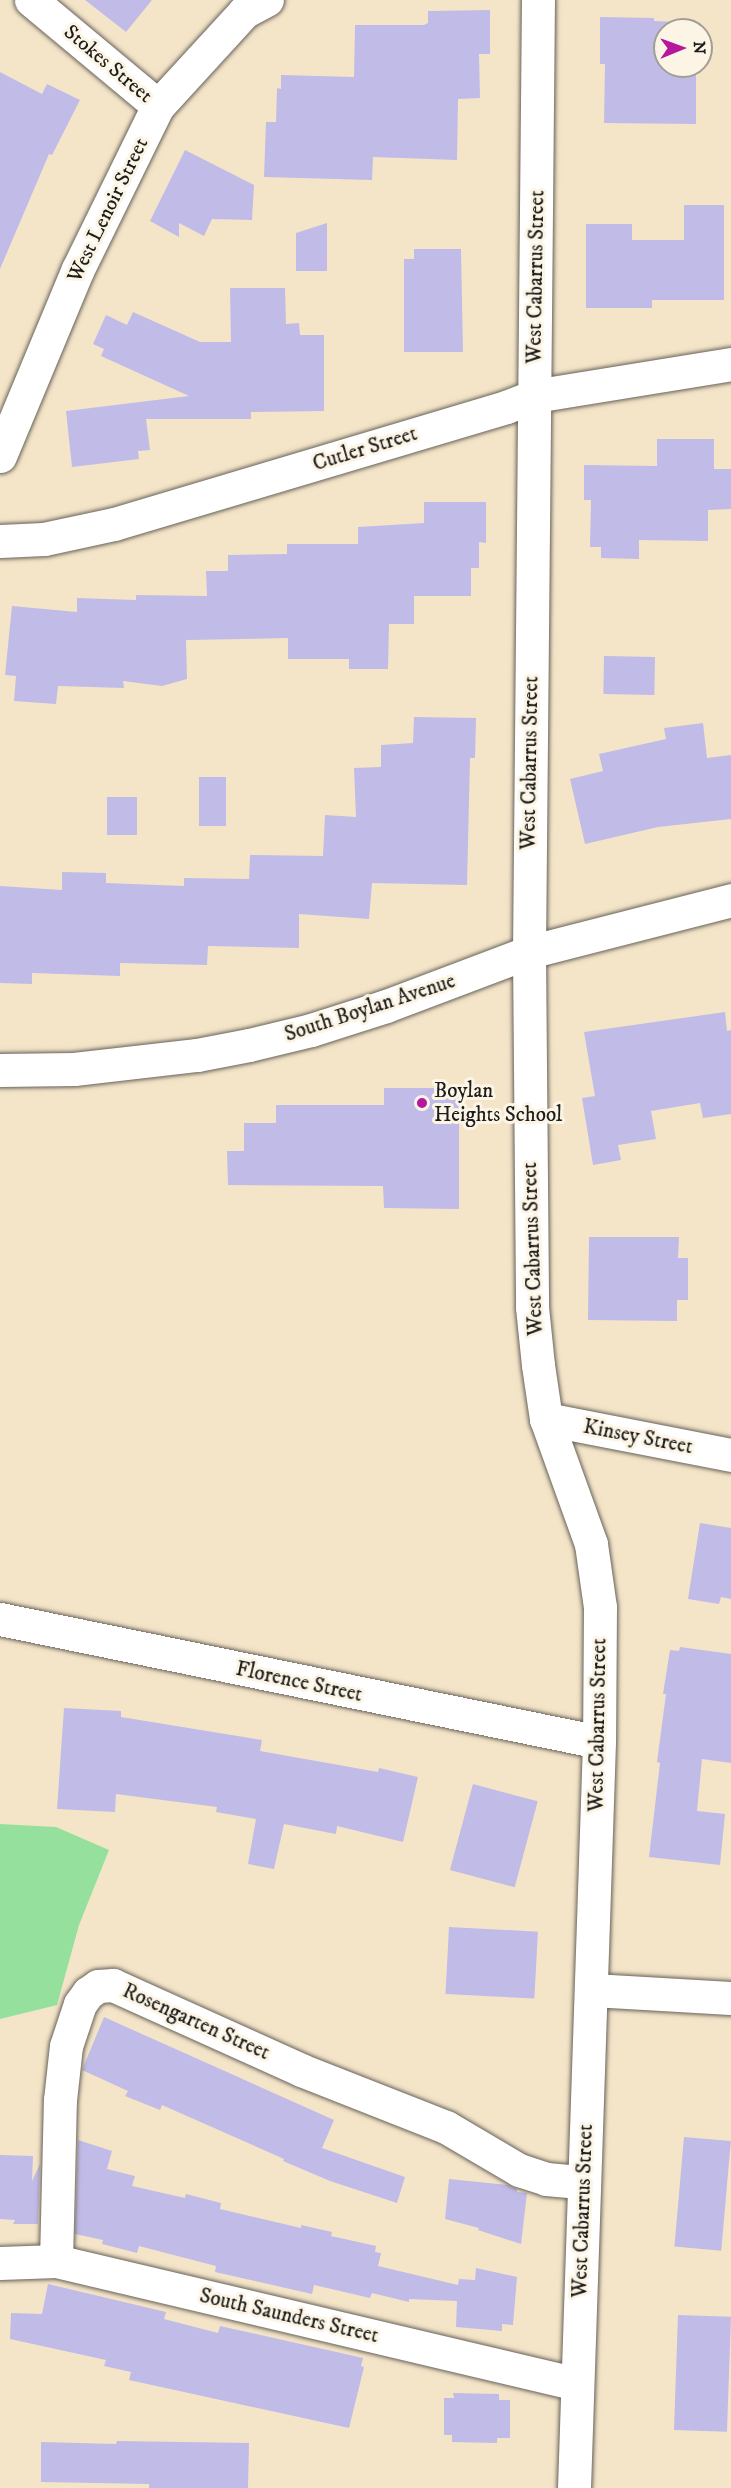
<!DOCTYPE html>
<style>
body{margin:0}
#map{position:relative;width:731px;height:2488px;overflow:hidden;background:#f4e5c9;font-family:"IM FELL DW Pica",serif}
div>[style]{position:absolute}
.green>*{inset:0;background:#94e09c}
.building>*{inset:0;background:#c1bbe8;transform-origin:0 0}
.roads{filter:drop-shadow(0 0 2px #686259) drop-shadow(0 0 2px #686259)}
.minor>*{height:33px;margin:-16.5px;padding:0 16.5px;transform-origin:16.5px;border-radius:16.5px;background:#fff}
.tertiary>*{height:33px;margin:-16.5px;padding:0 16.5px;transform-origin:16.5px;border-radius:16.5px;background:#fff}
.dots>*{width:16px;height:16px;translate:-50% -50%;box-sizing:border-box;border:3px solid #fcf5e5;border-radius:50%}
span{translate:-50% -50%;white-space:nowrap;text-align:center;line-height:1.15;-webkit-text-stroke:6px #fcf5e5;paint-order:stroke}
.street-label{font-size:21px;color:#1c1c1c}
.poi-label{font-size:21px;color:#1c1c1c}
.left{translate:0 -50%;text-align:left}
.north{position:absolute;left:653px;top:18px;width:60px;height:60px;box-sizing:border-box;background:#fcf5e5;border:2px solid #a29e95;border-radius:50%;rotate:89deg;font-size:16px;font-weight:700;line-height:24px;text-align:center;color:#1c1c1c}
.north::after{content:'';display:block;margin:auto;width:21px;height:27px;background:#b5179e;clip-path:polygon(50% 0,100% 100%,50% 72%,0 100%)}
</style>
<div id="map">
<div class="green">
<div style="clip-path:polygon(0 1824px,56px 1827px,109px 1850px,79px 1925px,57px 2005px,0 2019px)"></div>
</div>
<div class="building">
<div style="clip-path:polygon(85px 0,152px 0,126px 32px)"></div>
<div style="clip-path:polygon(490px 10px,490px 54px,479px 54px,480px 98px,458px 99px,457px 160px,373px 157px,372px 180px,264px 177px,266px 122px,276px 122px,277px 88px,281px 89px,281px 75px,354px 77px,355px 25px,424px 25px,428px 23px,428px 11px)"></div>
<div style="clip-path:polygon(600px 17px,654px 18px,654px 21px,679px 22px,679px 30px,665px 30px,665px 66px,696px 66px,696px 124px,604px 123px,605px 64px,600px 64px)"></div>
<div style="clip-path:polygon(0 72px,42px 94px,47px 84px,80px 100px,52px 155px,49px 154px,0 269px)"></div>
<div style="clip-path:polygon(185px 150px,254px 185px,252px 220px,212px 219px,204px 236px,179px 223px,179px 237px,150px 221px)"></div>
<div style="clip-path:polygon(684px 205px,724px 205px,724px 300px,652px 300px,652px 308px,586px 308px,586px 224px,632px 224px,632px 240px,684px 240px)"></div>
<div style="clip-path:polygon(327px 223px,327px 271px,296px 271px,296px 233px)"></div>
<div style="clip-path:polygon(414px 249px,461px 249px,463px 352px,404px 352px,404px 259px,414px 259px)"></div>
<div style="clip-path:polygon(230px 288px,285px 288px,286px 324px,299px 323px,300px 335px,324px 335px,324px 411px,251px 412px,251px 419px,146px 419px,150px 450px,138px 451px,139px 459px,72px 467px,66px 411px,189px 396px,101px 356px,104px 349px,93px 344px,106px 315px,127px 325px,133px 312px,200px 342px,231px 342px)"></div>
<div style="clip-path:polygon(657px 439px,714px 439px,714px 469px,731px 469px,731px 509px,708px 510px,708px 541px,639px 540px,639px 559px,601px 558px,601px 547px,590px 547px,591px 500px,584px 500px,584px 465px,657px 466px)"></div>
<div style="clip-path:polygon(424px 502px,486px 502px,486px 543px,479px 542px,479px 568px,471px 568px,471px 596px,414px 596px,414px 624px,389px 624px,388px 669px,349px 669px,349px 659px,288px 659px,288px 638px,186px 640px,187px 679px,162px 686px,123px 681px,124px 688px,58px 686px,56px 704px,14px 701px,16px 676px,5px 675px,12px 606px,77px 612px,77px 598px,136px 600px,136px 595px,207px 596px,206px 571px,228px 571px,228px 555px,287px 554px,287px 544px,358px 544px,358px 527px,424px 523px)"></div>
<div style="left:604px;top:656px;width:51px;height:38px;rotate:1deg"></div>
<div style="clip-path:polygon(414px 717px,476px 718px,475px 758px,470px 758px,467px 885px,372px 883px,369px 919px,299px 914px,299px 948px,208px 946px,207px 965px,120px 963px,120px 976px,32px 973px,32px 984px,0 983px,0 886px,62px 890px,62px 872px,106px 873px,106px 883px,184px 886px,184px 878px,249px 879px,250px 855px,323px 856px,325px 815px,356px 817px,354px 768px,381px 767px,381px 745px,413px 743px)"></div>
<div style="clip-path:polygon(703px 723px,707px 758px,731px 755px,731px 819px,658px 827px,585px 844px,570px 779px,603px 771px,599px 754px,666px 739px,664px 728px)"></div>
<div style="left:199px;top:777px;width:27px;height:49px"></div>
<div style="left:107px;top:797px;width:30px;height:38px"></div>
<div style="clip-path:polygon(725px 1012px,727px 1031px,731px 1030px,731px 1114px,703px 1118px,700px 1103px,651px 1111px,656px 1139px,618px 1145px,621px 1160px,593px 1165px,582px 1098px,595px 1096px,584px 1032px)"></div>
<div style="clip-path:polygon(384px 1088px,459px 1088px,459px 1209px,384px 1208px,383px 1186px,228px 1185px,227px 1151px,244px 1151px,244px 1123px,276px 1123px,276px 1105px,384px 1105px)"></div>
<div style="clip-path:polygon(589px 1237px,679px 1237px,678px 1258px,688px 1258px,688px 1300px,677px 1300px,677px 1321px,588px 1320px)"></div>
<div style="clip-path:polygon(700px 1523px,731px 1528px,731px 1599px,721px 1597px,719px 1604px,688px 1599px)"></div>
<div style="clip-path:polygon(680px 1647px,731px 1654px,731px 1763px,702px 1759px,697px 1811px,725px 1814px,720px 1865px,649px 1857px,660px 1763px,657px 1762px,666px 1694px,663px 1694px,670px 1650px,679px 1651px)"></div>
<div style="clip-path:polygon(64px 1708px,121px 1711px,121px 1717px,262px 1740px,260px 1751px,378px 1772px,379px 1768px,418px 1777px,403px 1842px,337px 1826px,336px 1834px,284px 1824px,274px 1869px,248px 1864px,256px 1819px,216px 1812px,217px 1807px,116px 1794px,115px 1812px,57px 1809px)"></div>
<div style="left:473px;top:1784px;width:67px;height:89px;rotate:15deg"></div>
<div style="left:449px;top:1927px;width:89px;height:67px;rotate:3deg"></div>
<div style="clip-path:polygon(104px 2017px,334px 2120px,322px 2148px,405px 2177px,397px 2203px,330px 2181px,283px 2161px,284px 2159px,162px 2105px,160px 2110px,125px 2096px,128px 2091px,82px 2070px)"></div>
<div style="left:684px;top:2137px;width:47px;height:110px;rotate:5deg"></div>
<div style="clip-path:polygon(78px 2140px,112px 2151px,107px 2169px,135px 2176px,132px 2186px,185px 2198px,186px 2194px,221px 2203px,220px 2209px,301px 2228px,301px 2225px,332px 2232px,331px 2236px,376px 2246px,375px 2252px,381px 2253px,378px 2266px,458px 2285px,459px 2279px,475px 2280px,476px 2268px,517px 2277px,513px 2325px,502px 2324px,502px 2331px,456px 2327px,457px 2301px,409px 2299px,409px 2302px,372px 2293px,370px 2298px,314px 2285px,312px 2294px,215px 2272px,216px 2266px,139px 2246px,137px 2253px,102px 2244px,103px 2240px,75px 2234px)"></div>
<div style="clip-path:polygon(0 2155px,33px 2156px,32px 2181px,40px 2164px,38px 2224px,13px 2224px,15px 2220px,0 2219px)"></div>
<div style="clip-path:polygon(449px 2179px,508px 2185px,517px 2189px,517px 2192px,527px 2193px,521px 2244px,478px 2230px,479px 2228px,445px 2219px)"></div>
<div style="clip-path:polygon(48px 2284px,166px 2312px,164px 2319px,218px 2333px,220px 2326px,363px 2358px,361px 2366px,364px 2367px,349px 2428px,129px 2380px,131px 2372px,104px 2366px,106px 2360px,10px 2339px,11px 2313px,42px 2314px)"></div>
<div style="left:678px;top:2315px;width:53px;height:115px;rotate:2deg"></div>
<div style="clip-path:polygon(453px 2393px,499px 2394px,499px 2400px,510px 2400px,510px 2438px,497px 2438px,497px 2443px,452px 2442px,452px 2435px,444px 2435px,444px 2398px,454px 2398px)"></div>
<div style="clip-path:polygon(117px 2441px,249px 2443px,248px 2488px,149px 2488px,149px 2484px,41px 2482px,41px 2442px,116px 2444px)"></div>
</div>
<div class="roads">
<div class="minor">
<div style="left:31px;top:0;width:165px;rotate:39.8deg"></div>
<div style="left:0;top:456px;width:203px;rotate:-67.4deg"></div>
<div style="left:78px;top:269px;width:182px;rotate:-63.9deg"></div>
<div style="left:158px;top:106px;width:127px;rotate:-47.5deg"></div>
<div style="left:244px;top:12px;width:26px;rotate:-28deg"></div>
<div style="left:0;top:541px;width:44px;rotate:-2.6deg"></div>
<div style="left:44px;top:539px;width:72px;rotate:-12.1deg"></div>
<div style="left:114px;top:524px;width:409px;rotate:-16.6deg"></div>
<div style="left:506px;top:407px;width:30px;rotate:-21deg"></div>
<div style="left:534px;top:396px;width:200px;rotate:-9.2deg"></div>
<div style="left:529px;top:952px;width:952px;rotate:-89.46deg"></div>
<div style="left:546px;top:1419px;width:188px;rotate:11deg"></div>
<div style="left:0;top:1619px;width:611px;rotate:11.6deg"></div>
<div style="left:592px;top:1990px;width:139px;rotate:3.3deg"></div>
<div style="left:56px;top:2261px;width:161px;rotate:-88.6deg"></div>
<div style="left:60px;top:2100px;width:54px;rotate:-83.7deg"></div>
<div style="left:66px;top:2046px;width:44px;rotate:-71.6deg"></div>
<div style="left:80px;top:2004px;width:14px;rotate:-54deg"></div>
<div style="left:88px;top:1993px;width:12px;rotate:-35deg"></div>
<div style="left:98px;top:1986px;width:15px;rotate:-4deg"></div>
<div style="left:113px;top:1985px;width:206px;rotate:24.3deg"></div>
<div style="left:301px;top:2070px;width:156px;rotate:21.5deg"></div>
<div style="left:446px;top:2127px;width:85px;rotate:30.5deg"></div>
<div style="left:519px;top:2170px;width:28px;rotate:18deg"></div>
<div style="left:546px;top:2179px;width:37px;rotate:5deg"></div>
</div>
<div class="tertiary">
<div style="left:529px;top:952px;width:355px;rotate:89.5deg"></div>
<div style="left:532px;top:1307px;width:58px;rotate:84.1deg"></div>
<div style="left:538px;top:1365px;width:55px;rotate:81.6deg"></div>
<div style="left:546px;top:1419px;width:133px;rotate:70.2deg"></div>
<div style="left:591px;top:1544px;width:64px;rotate:81.9deg"></div>
<div style="left:600px;top:1607px;width:135px;rotate:90.4deg"></div>
<div style="left:599px;top:1742px;width:746px;rotate:91.92deg"></div>
<div style="left:0;top:1070px;width:74px;rotate:-0.8deg"></div>
<div style="left:74px;top:1069px;width:124px;rotate:-6.5deg"></div>
<div style="left:197px;top:1055px;width:53px;rotate:-10.9deg"></div>
<div style="left:249px;top:1045px;width:64px;rotate:-13.6deg"></div>
<div style="left:311px;top:1030px;width:79px;rotate:-17.7deg"></div>
<div style="left:386px;top:1006px;width:153px;rotate:-20.7deg"></div>
<div style="left:529px;top:952px;width:209px;rotate:-14.4deg"></div>
<div style="left:0;top:2263px;width:56px;rotate:-2deg"></div>
<div style="left:56px;top:2261px;width:535px;rotate:13.28deg"></div>
</div>
</div>
<div class="dots">
<div style="left:422px;top:1103px;background:#b5179e"></div>
</div>
<div class="street-label">
<span style="left:108px;top:64px;rotate:40deg">Stokes Street</span>
<span style="left:108px;top:210px;rotate:-64deg">West Lenoir Street</span>
<span style="left:536px;top:277px;rotate:-89deg">West Cabarrus Street</span>
<span style="left:365px;top:449px;rotate:-17deg">Cutler Street</span>
<span style="left:530px;top:763px;rotate:-89deg">West Cabarrus Street</span>
<span style="left:370px;top:1008px;rotate:-18deg">South Boylan Avenue</span>
<span style="left:533px;top:1249px;rotate:-92deg">West Cabarrus Street</span>
<span style="left:638px;top:1437px;rotate:11deg">Kinsey Street</span>
<span style="left:299px;top:1682px;rotate:12deg">Florence Street</span>
<span style="left:598px;top:1725px;rotate:-89deg">West Cabarrus Street</span>
<span style="left:196px;top:2022px;rotate:24deg">Rosengarten Street</span>
<span style="left:583px;top:2211px;rotate:-88deg">West Cabarrus Street</span>
<span style="left:289px;top:2316px;rotate:13deg">South Saunders Street</span>
</div>
<div class="poi-label">
<span class="left" style="left:434px;top:1103px">Boylan<br>Heights School</span>
</div>
<div class="north">N</div>
</div>
